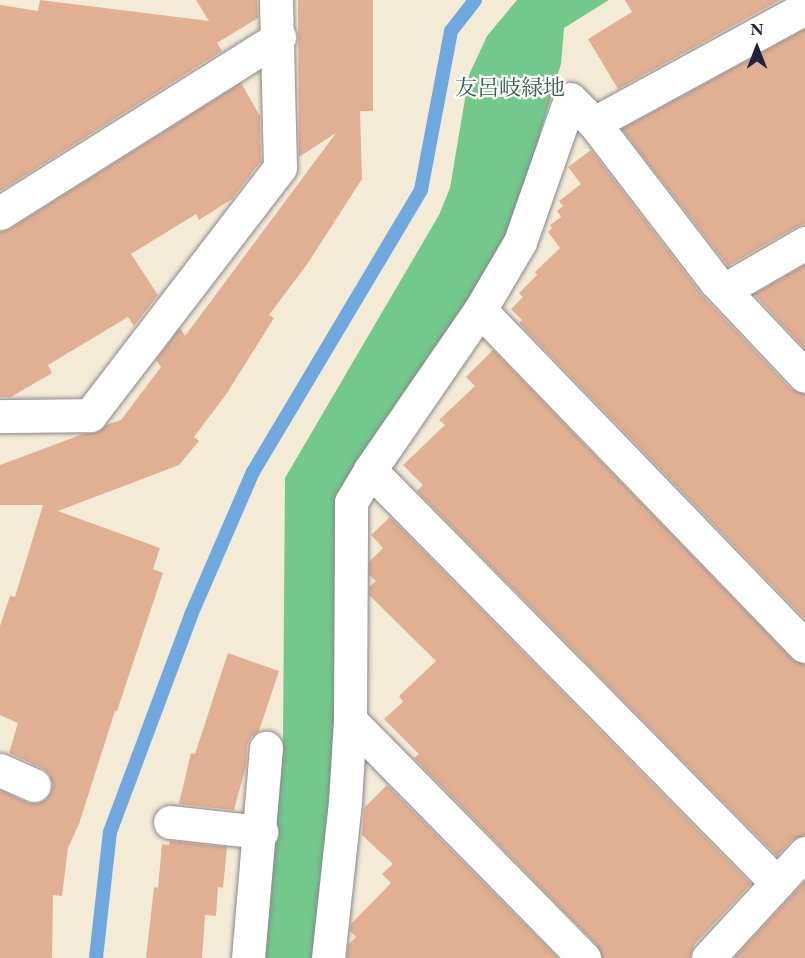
<!DOCTYPE html>
<meta charset="utf-8">
<style>
body{margin:0}
#map{position:relative;width:805px;height:958px;overflow:hidden;background:#f3ebd6;font-family:"EB Garamond","Noto Serif JP",serif}
div>[style]{position:absolute}
.green>*{inset:0;background:#73c88c}
.stream>*{height:14px;margin:-7px;padding:0 7px;transform-origin:7px;border-radius:7px;background:#6ea8de}
.building>*{inset:0;background:#e1b093}
.roads{filter:drop-shadow(0 0 2px #8a8688) drop-shadow(0 0 2px #8a8688)}
.minor>*{height:33px;margin:-16.5px;padding:0 16.5px;transform-origin:16.5px;border-radius:16.5px;background:#fff}
span{translate:-50% -50%;white-space:nowrap;text-align:center;line-height:1.15;-webkit-text-stroke:4.5px #fdfcf7;paint-order:stroke}
.park-label{font-size:22px;color:#3e5c57}
.north{position:absolute;left:727px;top:18px;width:60px;height:60px;-webkit-text-stroke:4px #fdfcf7;paint-order:stroke;rotate:0deg;font-size:16px;font-weight:700;line-height:24px;text-align:center;color:#22223b}
.north::after{content:'';display:block;margin:auto;width:21px;height:27px;background:#22223b;clip-path:polygon(50% 0,100% 100%,50% 72%,0 100%)}
</style>
<div id="map">
<div class="green">
<div style="clip-path:polygon(517px 0,609px 0,564px 28px,561px 64px,516px 213px,478px 290px,366px 450px,320px 958px,265px 958px,283px 738px,285px 478px,439px 215px,450px 188px,469px 75px,487px 36px)"></div>
</div>
<div class="stream">
<div style="left:96px;top:958px;width:127px;rotate:-83.7deg"></div>
<div style="left:110px;top:832px;width:232px;rotate:-69.5deg"></div>
<div style="left:191px;top:615px;width:156px;rotate:-66.6deg"></div>
<div style="left:253px;top:472px;width:328px;rotate:-59.2deg"></div>
<div style="left:421px;top:190px;width:162px;rotate:-79.3deg"></div>
<div style="left:451px;top:31px;width:39px;rotate:-52deg"></div>
</div>
<div class="building">
<div style="clip-path:polygon(40px 0,209px 21px,196px 0,257px 0,258px 18px,217px 43px,222px 51px,0 191px,0 5px,38px 11px)"></div>
<div style="clip-path:polygon(298px 0,373px 0,373px 111px,360px 111px,362px 179px,308px 263px,269px 315px,274px 318px,227px 393px,194px 437px,199px 441px,179px 465px,58px 511px,160px 548px,153px 569px,163px 573px,117px 711px,115px 711px,79px 824px,68px 848px,62px 896px,53px 895px,52px 958px,0 958px,0 790px,26px 802px,37px 804px,45px 800px,51px 793px,53px 784px,49px 774px,42px 768px,9px 753px,18px 723px,0 715px,0 626px,10px 596px,15px 597px,43px 505px,0 505px,0 465px,83px 434px,98px 432px,106px 425px,121px 420px,161px 367px,156px 360px,180px 328px,185px 336px,336px 133px,299px 157px)"></div>
<div style="clip-path:polygon(625px 0,780px 0,618px 89px,588px 39px,632px 12px)"></div>
<div style="clip-path:polygon(805px 29px,805px 224px,796px 227px,728px 266px,622px 129px)"></div>
<div style="clip-path:polygon(241px 83px,260px 116px,261px 161px,232px 199px,199px 220px,196px 214px,131px 254px,158px 295px,134px 326px,128px 317px,48px 365px,52px 373px,11px 397px,0 397px,0 232px,10px 229px)"></div>
<div style="clip-path:polygon(591px 150px,702px 295px,791px 389px,805px 394px,805px 619px,519px 323px,522px 320px,511px 309px,523px 297px,519px 293px,537px 275px,535px 272px,560px 248px,548px 232px,552px 228px,550px 225px,561px 217px,557px 211px,563px 206px,559px 201px,581px 184px,568px 167px)"></div>
<div style="clip-path:polygon(805px 265px,805px 349px,754px 294px)"></div>
<div style="clip-path:polygon(493px 350px,792px 659px,805px 664px,805px 835px,792px 840px,777px 856px,417px 491px,423px 485px,403px 465px,445px 425px,439px 420px,475px 386px,466px 377px)"></div>
<div style="clip-path:polygon(390px 517px,751px 884px,694px 945px,690px 958px,602px 958px,597px 945px,414px 758px,419px 754px,384px 719px,403px 702px,399px 696px,436px 661px,369px 595px,369px 587px,376px 581px,369px 575px,369px 562px,383px 548px,371px 535px)"></div>
<div style="clip-path:polygon(228px 653px,279px 671px,259px 731px,251px 737px,247px 746px,246px 766px,234px 810px,179px 804px,191px 753px,195px 754px)"></div>
<div style="clip-path:polygon(387px 785px,558px 958px,347px 958px,348px 945px,356px 937px,350px 931px,351px 924px,391px 883px,382px 874px,393px 864px,362px 835px,364px 808px)"></div>
<div style="clip-path:polygon(170px 841px,227px 847px,223px 888px,218px 887px,216px 916px,205px 915px,202px 958px,146px 958px,154px 887px,158px 888px,162px 844px,169px 845px)"></div>
<div style="clip-path:polygon(805px 881px,805px 958px,734px 958px)"></div>
</div>
<div class="roads">
<div class="minor">
<div style="left:805px;top:8px;width:240px;rotate:151.4deg"></div>
<div style="left:594px;top:123px;width:200px;rotate:52.5deg"></div>
<div style="left:716px;top:282px;width:129px;rotate:46.6deg"></div>
<div style="left:0;top:213px;width:330px;rotate:-32.2deg"></div>
<div style="left:724px;top:290px;width:94px;rotate:-30.1deg"></div>
<div style="left:480px;top:310px;width:467px;rotate:46deg"></div>
<div style="left:0;top:416px;width:90px;rotate:-0.6deg"></div>
<div style="left:90px;top:415px;width:312px;rotate:-52.5deg"></div>
<div style="left:280px;top:167px;width:167px;rotate:-91.4deg"></div>
<div style="left:370px;top:470px;width:580px;rotate:45.42deg"></div>
<div style="left:350px;top:720px;width:334px;rotate:45.5deg"></div>
<div style="left:0;top:770px;width:37px;rotate:24deg"></div>
<div style="left:170px;top:822px;width:92px;rotate:6.3deg"></div>
<div style="left:248px;top:958px;width:211px;rotate:-85.1deg"></div>
<div style="left:328px;top:958px;width:157px;rotate:-83.8deg"></div>
<div style="left:345px;top:802px;width:82px;rotate:-86.5deg"></div>
<div style="left:350px;top:720px;width:218px;rotate:-89.7deg"></div>
<div style="left:351px;top:502px;width:37px;rotate:-59deg"></div>
<div style="left:370px;top:470px;width:194px;rotate:-55.5deg"></div>
<div style="left:480px;top:310px;width:79px;rotate:-59.5deg"></div>
<div style="left:520px;top:242px;width:151px;rotate:-70.7deg"></div>
<div style="left:570px;top:99px;width:34px;rotate:45deg"></div>
<div style="left:708px;top:958px;width:143px;rotate:-47.3deg"></div>
</div>
</div>
<div class="park-label">
<span style="left:510px;top:88px">友呂岐緑地</span>
</div>
<div class="north">N</div>
</div>
